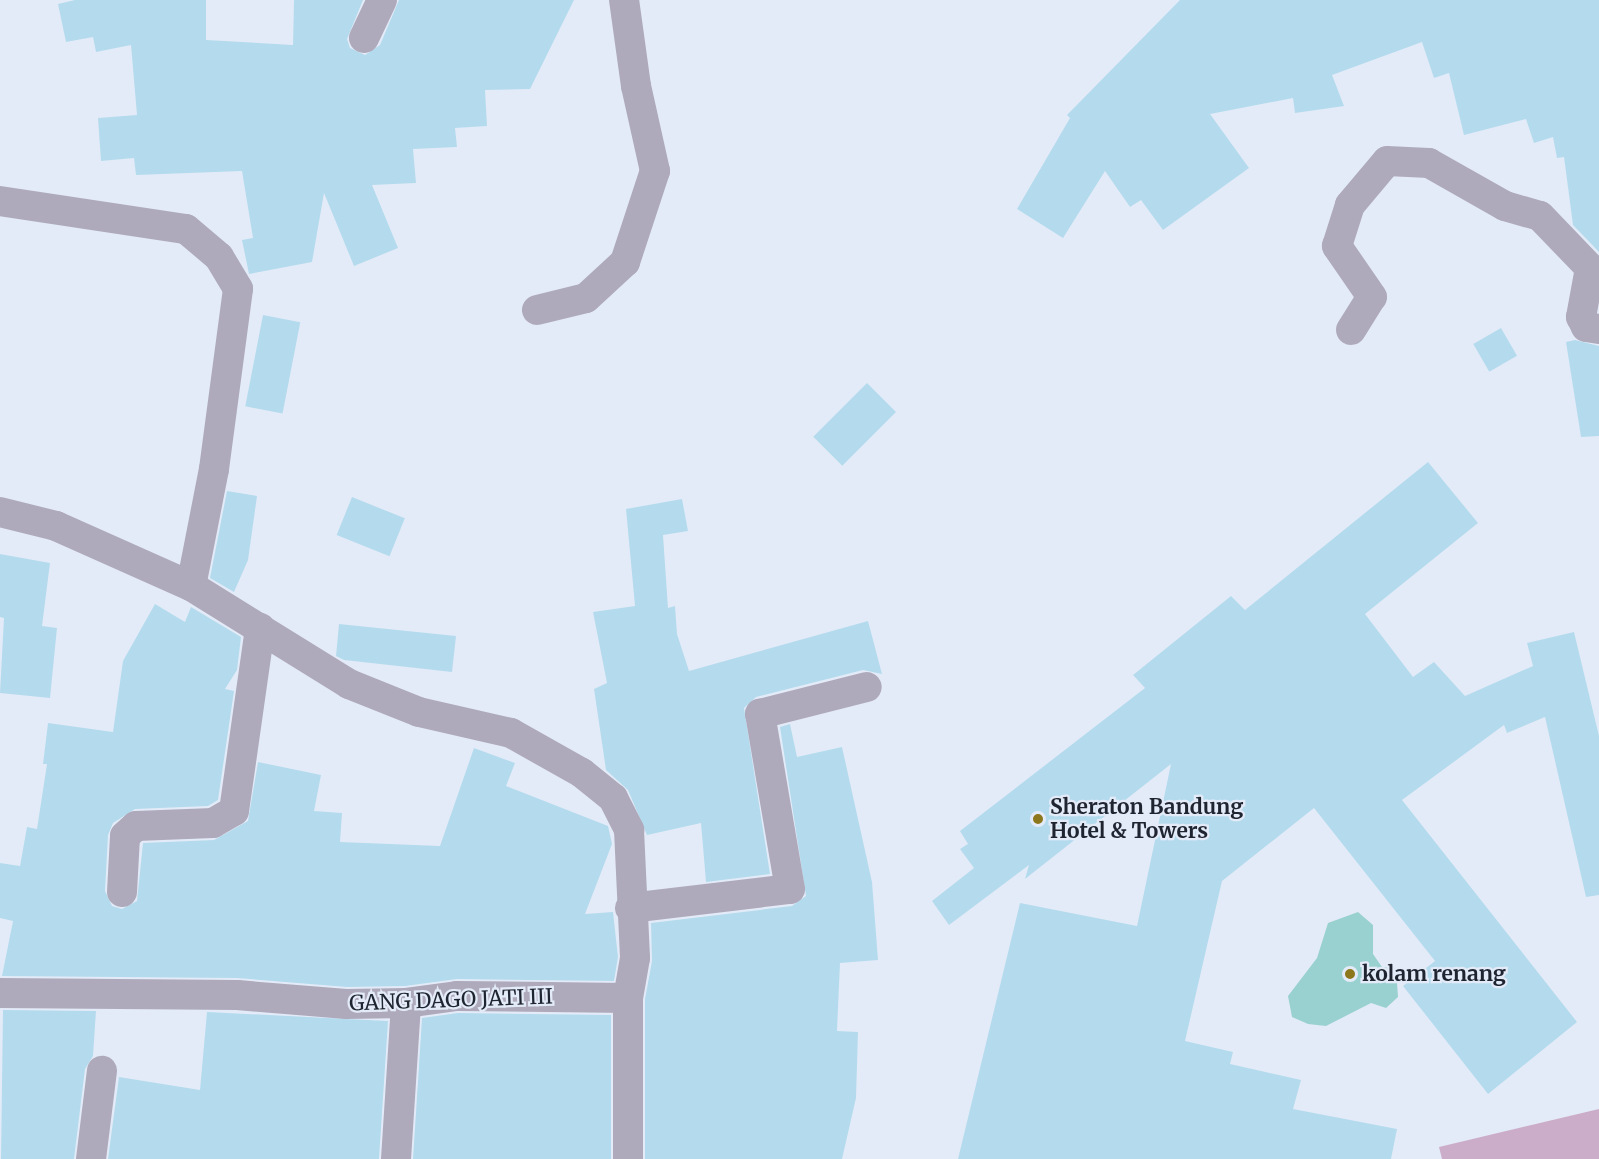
<!DOCTYPE html>
<style>
body{margin:0}
#map{position:relative;width:1599px;height:1159px;overflow:hidden;background:#e4ebf8;font-family:Merriweather,serif}
div>[style]{position:absolute}
.green>*{inset:0;background:#ccadc9}
.water>*{inset:0;background:#99d1d1}
.building>*{inset:0;background:#b4dbed;transform-origin:0 0}
.minor>*{height:30px;margin:-15px;padding:0 15px;transform-origin:15px;border-radius:15px;background:#aeaabc}
.dots>*{width:16px;height:16px;translate:-50% -50%;box-sizing:border-box;border:3px solid #e4ebf8;border-radius:50%}
span{translate:-50% -50%;white-space:nowrap;text-align:center;line-height:1.15;-webkit-text-stroke:4.5px #e4ebf8;paint-order:stroke}
.poi-label{font-size:21px;color:#1e2430;font-weight:700}
.left{translate:0 -50%;text-align:left}
.street-label{font-size:21px;color:#1e2430}
</style>
<div id="map">
<div class="green">
<div style="clip-path:polygon(1599px 1109px,1599px 1159px,1442px 1159px,1439px 1147px)"></div>
</div>
<div class="water">
<div style="clip-path:polygon(1358px 912px,1373px 925px,1373px 954px,1382px 967px,1396px 968px,1398px 997px,1386px 1008px,1371px 1003px,1326px 1026px,1308px 1024px,1292px 1017px,1288px 996px,1317px 958px,1328px 923px)"></div>
</div>
<div class="building">
<div style="clip-path:polygon(75px 0,206px 0,206px 40px,293px 45px,294px 0,363px 0,347px 39px,350px 48px,365px 55px,380px 45px,399px 0,574px 0,530px 89px,485px 90px,487px 126px,455px 128px,457px 147px,413px 149px,416px 183px,372px 185px,398px 248px,354px 266px,324px 193px,312px 262px,249px 274px,242px 240px,253px 238px,242px 171px,136px 175px,134px 158px,101px 161px,98px 118px,137px 115px,131px 45px,96px 52px,93px 37px,66px 42px,58px 4px)"></div>
<div style="clip-path:polygon(1180px 0,1599px 0,1599px 252px,1573px 225px,1564px 157px,1557px 158px,1553px 137px,1534px 143px,1526px 119px,1464px 135px,1449px 73px,1434px 78px,1422px 42px,1332px 75px,1344px 106px,1295px 113px,1293px 98px,1210px 114px,1249px 168px,1163px 230px,1141px 200px,1130px 207px,1105px 171px,1063px 238px,1017px 209px,1070px 118px,1067px 115px)"></div>
<div style="left:263px;top:315px;width:38px;height:93px;rotate:11deg"></div>
<div style="left:1501px;top:328px;width:32px;height:32px;rotate:60deg"></div>
<div style="clip-path:polygon(1575px 340px,1599px 346px,1599px 436px,1581px 437px,1566px 342px)"></div>
<div style="left:867px;top:383px;width:41px;height:76px;rotate:45deg"></div>
<div style="clip-path:polygon(1428px 462px,1478px 523px,1365px 614px,1413px 677px,1434px 662px,1465px 696px,1533px 666px,1527px 643px,1574px 632px,1599px 736px,1599px 895px,1586px 897px,1545px 717px,1507px 733px,1504px 725px,1402px 800px,1577px 1022px,1488px 1094px,1403px 986px,1435px 961px,1314px 808px,1222px 881px,1185px 1041px,1233px 1052px,1230px 1064px,1301px 1080px,1293px 1109px,1397px 1129px,1391px 1159px,958px 1159px,1020px 903px,1137px 926px,1171px 764px,1025px 879px,1029px 865px,949px 925px,932px 901px,974px 868px,960px 849px,968px 844px,960px 831px,1145px 688px,1133px 675px,1231px 596px,1245px 610px)"></div>
<div style="clip-path:polygon(227px 491px,257px 496px,248px 560px,234px 592px,210px 578px)"></div>
<div style="left:352px;top:497px;width:57px;height:41px;rotate:22deg"></div>
<div style="clip-path:polygon(682px 499px,688px 531px,663px 535px,668px 608px,675px 606px,677px 634px,689px 671px,868px 621px,882px 674px,863px 670px,756px 697px,744px 708px,770px 874px,706px 882px,701px 823px,647px 835px,628px 790px,606px 770px,594px 689px,607px 683px,593px 612px,635px 606px,626px 509px)"></div>
<div style="clip-path:polygon(0 554px,50px 563px,42px 626px,57px 628px,50px 698px,0 693px,4px 618px,0 617px)"></div>
<div style="clip-path:polygon(155px 604px,185px 622px,191px 607px,241px 637px,237px 670px,225px 689px,234px 691px,218px 800px,208px 806px,135px 809px,113px 823px,108px 835px,105px 891px,112px 906px,122px 909px,137px 901px,143px 843px,214px 840px,248px 821px,258px 762px,321px 775px,314px 811px,342px 813px,340px 842px,440px 846px,474px 748px,515px 763px,506px 786px,608px 826px,612px 844px,585px 914px,613px 912px,618px 957px,614px 981px,457px 979px,405px 986px,347px 987px,237px 978px,2px 976px,13px 921px,0 918px,0 863px,20px 866px,27px 827px,37px 829px,47px 764px,43px 764px,48px 723px,113px 732px,123px 661px)"></div>
<div style="clip-path:polygon(339px 624px,456px 636px,452px 672px,344px 660px,336px 656px)"></div>
<div style="clip-path:polygon(790px 724px,797px 757px,842px 747px,872px 882px,878px 960px,840px 963px,837px 1031px,858px 1032px,856px 1098px,842px 1159px,645px 1159px,645px 999px,652px 961px,651px 923px,792px 906px,806px 896px,780px 727px)"></div>
<div style="clip-path:polygon(3px 1010px,96px 1011px,93px 1056px,85px 1069px,74px 1159px,1px 1159px)"></div>
<div style="clip-path:polygon(207px 1012px,388px 1021px,379px 1159px,108px 1159px,119px 1077px,200px 1090px)"></div>
<div style="clip-path:polygon(458px 1013px,611px 1015px,611px 1159px,413px 1159px,422px 1018px)"></div>
</div>
<div class="minor">
<div style="left:364px;top:38px;width:42px;rotate:-64.7deg"></div>
<div style="left:0;top:201px;width:188px;rotate:8.6deg"></div>
<div style="left:186px;top:229px;width:43px;rotate:40.3deg"></div>
<div style="left:219px;top:257px;width:37px;rotate:59deg"></div>
<div style="left:238px;top:289px;width:182px;rotate:97.6deg"></div>
<div style="left:214px;top:469px;width:119px;rotate:101.1deg"></div>
<div style="left:537px;top:310px;width:50px;rotate:-13.8deg"></div>
<div style="left:586px;top:298px;width:53px;rotate:-42.7deg"></div>
<div style="left:625px;top:262px;width:96px;rotate:-71.8deg"></div>
<div style="left:655px;top:171px;width:87px;rotate:-102.6deg"></div>
<div style="left:636px;top:86px;width:87px;rotate:-97.9deg"></div>
<div style="left:1351px;top:330px;width:39px;rotate:-58deg"></div>
<div style="left:1372px;top:297px;width:62px;rotate:-124.5deg"></div>
<div style="left:1337px;top:246px;width:43px;rotate:-72.4deg"></div>
<div style="left:1350px;top:205px;width:57px;rotate:-49.9deg"></div>
<div style="left:1387px;top:161px;width:42px;rotate:2.7deg"></div>
<div style="left:1429px;top:163px;width:87px;rotate:29.5deg"></div>
<div style="left:1505px;top:206px;width:36px;rotate:16deg"></div>
<div style="left:1540px;top:216px;width:72px;rotate:46.1deg"></div>
<div style="left:1590px;top:268px;width:50px;rotate:100.4deg"></div>
<div style="left:1581px;top:317px;width:11px;rotate:63deg"></div>
<div style="left:1586px;top:327px;width:13px;rotate:9deg"></div>
<div style="left:0;top:512px;width:58px;rotate:14deg"></div>
<div style="left:56px;top:526px;width:148px;rotate:24deg"></div>
<div style="left:191px;top:586px;width:186px;rotate:31.8deg"></div>
<div style="left:349px;top:684px;width:75px;rotate:21.8deg"></div>
<div style="left:419px;top:712px;width:94px;rotate:12.9deg"></div>
<div style="left:511px;top:733px;width:81px;rotate:29.4deg"></div>
<div style="left:582px;top:773px;width:40px;rotate:39deg"></div>
<div style="left:613px;top:798px;width:36px;rotate:63deg"></div>
<div style="left:629px;top:830px;width:128px;rotate:87.3deg"></div>
<div style="left:635px;top:958px;width:41px;rotate:99.9deg"></div>
<div style="left:628px;top:998px;width:171px;rotate:-179.3deg"></div>
<div style="left:457px;top:996px;width:51px;rotate:172.2deg"></div>
<div style="left:406px;top:1003px;width:60px;rotate:179deg"></div>
<div style="left:346px;top:1004px;width:109px;rotate:-175.3deg"></div>
<div style="left:237px;top:995px;width:237px;rotate:-179.5deg"></div>
<div style="left:122px;top:892px;width:56px;rotate:-86.9deg"></div>
<div style="left:125px;top:836px;width:15px;rotate:-42deg"></div>
<div style="left:136px;top:826px;width:77px;rotate:-2.2deg"></div>
<div style="left:213px;top:823px;width:24px;rotate:-30deg"></div>
<div style="left:234px;top:811px;width:185px;rotate:-81.9deg"></div>
<div style="left:630px;top:908px;width:161px;rotate:-6.8deg"></div>
<div style="left:790px;top:889px;width:178px;rotate:-99.7deg"></div>
<div style="left:760px;top:714px;width:110px;rotate:-14.2deg"></div>
<div style="left:91px;top:1159px;width:89px;rotate:-82.9deg"></div>
<div style="left:396px;top:1159px;width:156px;rotate:-86.3deg"></div>
<div style="left:628px;top:1159px;width:161px;rotate:-90deg"></div>
</div>
<div class="dots">
<div style="left:1038px;top:819px;background:#8c771c"></div>
<div style="left:1350px;top:974px;background:#8c771c"></div>
</div>
<div class="poi-label">
<span class="left" style="left:1050px;top:819px">Sheraton Bandung<br>Hotel &amp; Towers</span>
<span class="left" style="left:1362px;top:974px">kolam renang</span>
</div>
<div class="street-label">
<span style="left:451px;top:1000px;rotate:-2deg">GANG DAGO JATI III</span>
</div>
</div>
